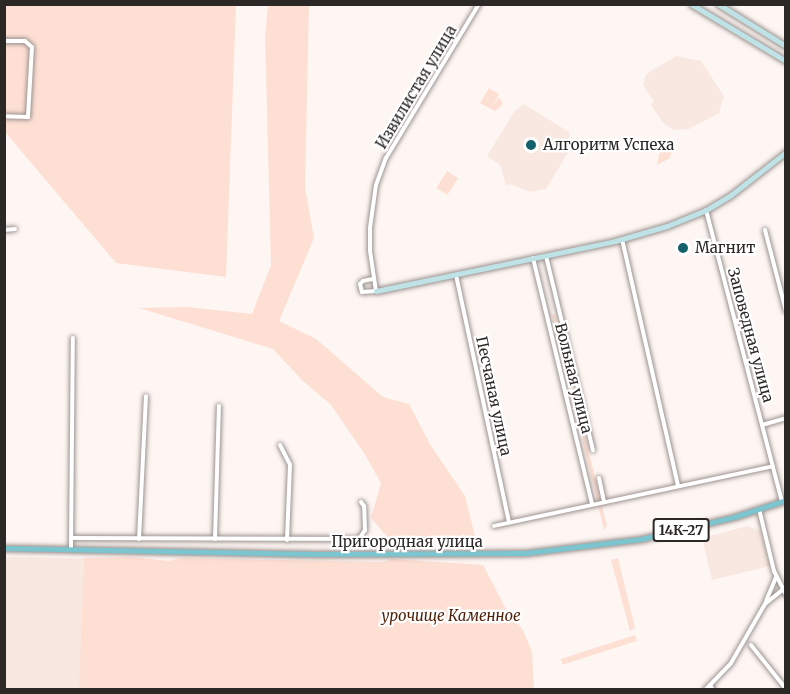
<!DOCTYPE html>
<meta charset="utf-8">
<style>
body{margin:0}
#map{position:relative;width:790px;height:694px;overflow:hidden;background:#fef6f3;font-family:Merriweather,serif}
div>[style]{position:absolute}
.built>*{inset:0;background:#f9e8e1;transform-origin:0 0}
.green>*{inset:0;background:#fedfd3;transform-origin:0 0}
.roads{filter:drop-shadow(0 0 2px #9c9390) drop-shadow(0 0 2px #9c9390)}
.street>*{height:4px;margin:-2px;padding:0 2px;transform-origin:2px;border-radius:2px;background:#fff}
.secondary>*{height:5px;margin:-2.5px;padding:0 2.5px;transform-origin:2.5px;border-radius:2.5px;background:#bee2e6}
.primary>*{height:5px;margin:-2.5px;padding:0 2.5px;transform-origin:2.5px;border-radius:2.5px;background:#7cc4ce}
.dots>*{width:16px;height:16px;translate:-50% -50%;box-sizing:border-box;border:3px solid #fff;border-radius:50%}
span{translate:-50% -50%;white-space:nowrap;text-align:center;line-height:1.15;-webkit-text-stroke:4.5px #fff;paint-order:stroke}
.shield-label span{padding:2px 4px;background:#fff;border:2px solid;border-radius:4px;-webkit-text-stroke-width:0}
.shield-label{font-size:14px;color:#2b2826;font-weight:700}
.street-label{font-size:15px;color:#2b2826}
.poi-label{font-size:15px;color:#2b2826}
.left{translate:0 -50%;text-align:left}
.park-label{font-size:15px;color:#501f08;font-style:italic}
.frame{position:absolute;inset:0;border:6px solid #2b2826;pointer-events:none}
</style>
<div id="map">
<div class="built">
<div style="clip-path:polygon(676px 56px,701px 61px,724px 96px,719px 113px,689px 129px,674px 130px,664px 124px,651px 105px,654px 102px,643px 85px,646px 74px)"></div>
<div style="clip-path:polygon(524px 104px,569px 132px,570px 138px,566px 140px,569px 151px,546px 189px,530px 192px,510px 184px,506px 186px,500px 165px,487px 156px,514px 112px)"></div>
<div style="clip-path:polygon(747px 526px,760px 531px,770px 566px,712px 580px,702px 538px)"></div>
<div style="left:5px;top:557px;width:79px;height:133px;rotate:1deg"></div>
</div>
<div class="green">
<div style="clip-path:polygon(4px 5px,236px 5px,226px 277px,116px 263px,5px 132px)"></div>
<div style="clip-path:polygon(268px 5px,309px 5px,305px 187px,314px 238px,279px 321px,316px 339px,383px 397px,409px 404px,431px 446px,465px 496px,476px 540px,391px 541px,371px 518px,381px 483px,364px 453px,331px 405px,302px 380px,273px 349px,139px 308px,188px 307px,252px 314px,271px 265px,265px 36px)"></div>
<div style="clip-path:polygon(489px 88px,499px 94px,492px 106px,499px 97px,503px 104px,495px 111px,480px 103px)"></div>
<div style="clip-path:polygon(662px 139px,673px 141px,670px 158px,657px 165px)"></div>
<div style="left:447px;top:171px;width:13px;height:20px;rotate:32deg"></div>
<div style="clip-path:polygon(555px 314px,607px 526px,604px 530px,552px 315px)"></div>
<div style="clip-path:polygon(132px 557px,169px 561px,180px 558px,383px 562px,392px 559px,483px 565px,506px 609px,523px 630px,532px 652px,534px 689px,79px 689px,84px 558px)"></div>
<div style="clip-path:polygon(618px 558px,635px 628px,630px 631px,611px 560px)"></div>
<div style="left:635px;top:635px;width:6px;height:78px;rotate:72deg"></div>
</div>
<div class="roads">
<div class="street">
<div style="left:4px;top:41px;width:21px"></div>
<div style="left:25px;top:41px;width:9px;rotate:41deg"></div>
<div style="left:32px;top:47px;width:70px;rotate:93.3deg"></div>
<div style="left:28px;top:117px;width:24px;rotate:-178deg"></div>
<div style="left:706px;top:210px;width:301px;rotate:75.4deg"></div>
<div style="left:4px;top:230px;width:11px;rotate:-5deg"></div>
<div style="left:765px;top:230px;width:84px;rotate:75.5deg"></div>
<div style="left:622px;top:239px;width:252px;rotate:77.2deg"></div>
<div style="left:546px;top:256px;width:200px;rotate:76.4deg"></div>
<div style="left:533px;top:258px;width:253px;rotate:76.5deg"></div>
<div style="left:456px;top:275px;width:253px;rotate:77.9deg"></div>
<div style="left:373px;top:279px;width:10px;rotate:169deg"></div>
<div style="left:363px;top:281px;width:4px;rotate:135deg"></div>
<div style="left:360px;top:284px;width:8px;rotate:76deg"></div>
<div style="left:362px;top:292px;width:14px;rotate:-4deg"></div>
<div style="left:376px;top:291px;width:40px;rotate:-98.5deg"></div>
<div style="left:370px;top:251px;width:23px;rotate:-90deg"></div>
<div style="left:370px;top:228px;width:43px;rotate:-82.1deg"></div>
<div style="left:376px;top:185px;width:29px;rotate:-70deg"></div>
<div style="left:386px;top:158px;width:180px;rotate:-58.9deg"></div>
<div style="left:762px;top:425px;width:25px;rotate:-16deg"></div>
<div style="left:280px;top:445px;width:22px;rotate:63deg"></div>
<div style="left:290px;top:465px;width:75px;rotate:92.3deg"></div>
<div style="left:599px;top:478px;width:24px;rotate:78deg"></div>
<div style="left:759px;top:509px;width:64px;rotate:76.4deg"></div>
<div style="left:774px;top:571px;width:27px;rotate:63deg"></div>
<div style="left:494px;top:526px;width:285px;rotate:-12.1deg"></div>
<div style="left:71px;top:538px;width:288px;rotate:0.2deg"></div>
<div style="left:359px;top:539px;width:11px;rotate:-56deg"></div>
<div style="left:365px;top:530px;width:24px;rotate:-92deg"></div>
<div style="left:364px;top:506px;width:5px;rotate:-127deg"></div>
<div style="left:139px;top:539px;width:143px;rotate:-87.2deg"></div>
<div style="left:215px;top:539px;width:133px;rotate:-88.3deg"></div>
<div style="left:71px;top:548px;width:210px;rotate:-89.5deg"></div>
<div style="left:766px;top:601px;width:26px;rotate:-67deg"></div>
<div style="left:751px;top:645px;width:56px;rotate:51.5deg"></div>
<div style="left:705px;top:690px;width:7px;rotate:-45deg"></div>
<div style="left:713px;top:690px;width:6px;rotate:-121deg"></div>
<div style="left:710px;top:685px;width:30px;rotate:-46deg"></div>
<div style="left:731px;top:663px;width:68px;rotate:-60deg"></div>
<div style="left:765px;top:604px;width:22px;rotate:-39deg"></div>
</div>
<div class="secondary">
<div style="left:691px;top:4px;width:111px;rotate:31deg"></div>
<div style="left:718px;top:4px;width:80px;rotate:31.7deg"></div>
<div style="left:376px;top:291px;width:244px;rotate:-11.8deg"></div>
<div style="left:615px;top:241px;width:54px;rotate:-16.1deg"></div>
<div style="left:667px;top:226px;width:42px;rotate:-22.3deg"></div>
<div style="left:706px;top:210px;width:29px;rotate:-31deg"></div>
<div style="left:731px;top:195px;width:70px;rotate:-38deg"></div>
</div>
<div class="primary">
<div style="left:4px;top:548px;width:313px;rotate:1.1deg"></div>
<div style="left:317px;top:554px;width:208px;rotate:-0.3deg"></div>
<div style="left:525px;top:553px;width:117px;rotate:-6.9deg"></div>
<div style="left:641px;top:539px;width:96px;rotate:-13.3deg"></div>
<div style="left:734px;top:517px;width:55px;rotate:-18.1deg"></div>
</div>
</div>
<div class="dots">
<div style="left:531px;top:145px;background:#14616c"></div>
<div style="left:683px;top:248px;background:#14616c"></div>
</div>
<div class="shield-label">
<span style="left:681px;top:530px">14К-27</span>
</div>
<div class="street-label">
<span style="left:416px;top:87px;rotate:-59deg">Извилистая улица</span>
<span style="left:751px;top:335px;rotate:75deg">Заповедная улица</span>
<span style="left:574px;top:378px;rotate:76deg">Вольная улица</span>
<span style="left:494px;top:396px;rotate:78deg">Песчаная улица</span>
<span style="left:407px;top:542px">Пригородная улица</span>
</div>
<div class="poi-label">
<span class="left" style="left:543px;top:145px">Алгоритм Успеха</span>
<span class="left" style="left:695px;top:248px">Магнит</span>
</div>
<div class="park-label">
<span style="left:451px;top:616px">урочище Каменное</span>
</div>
<div class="frame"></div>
</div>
